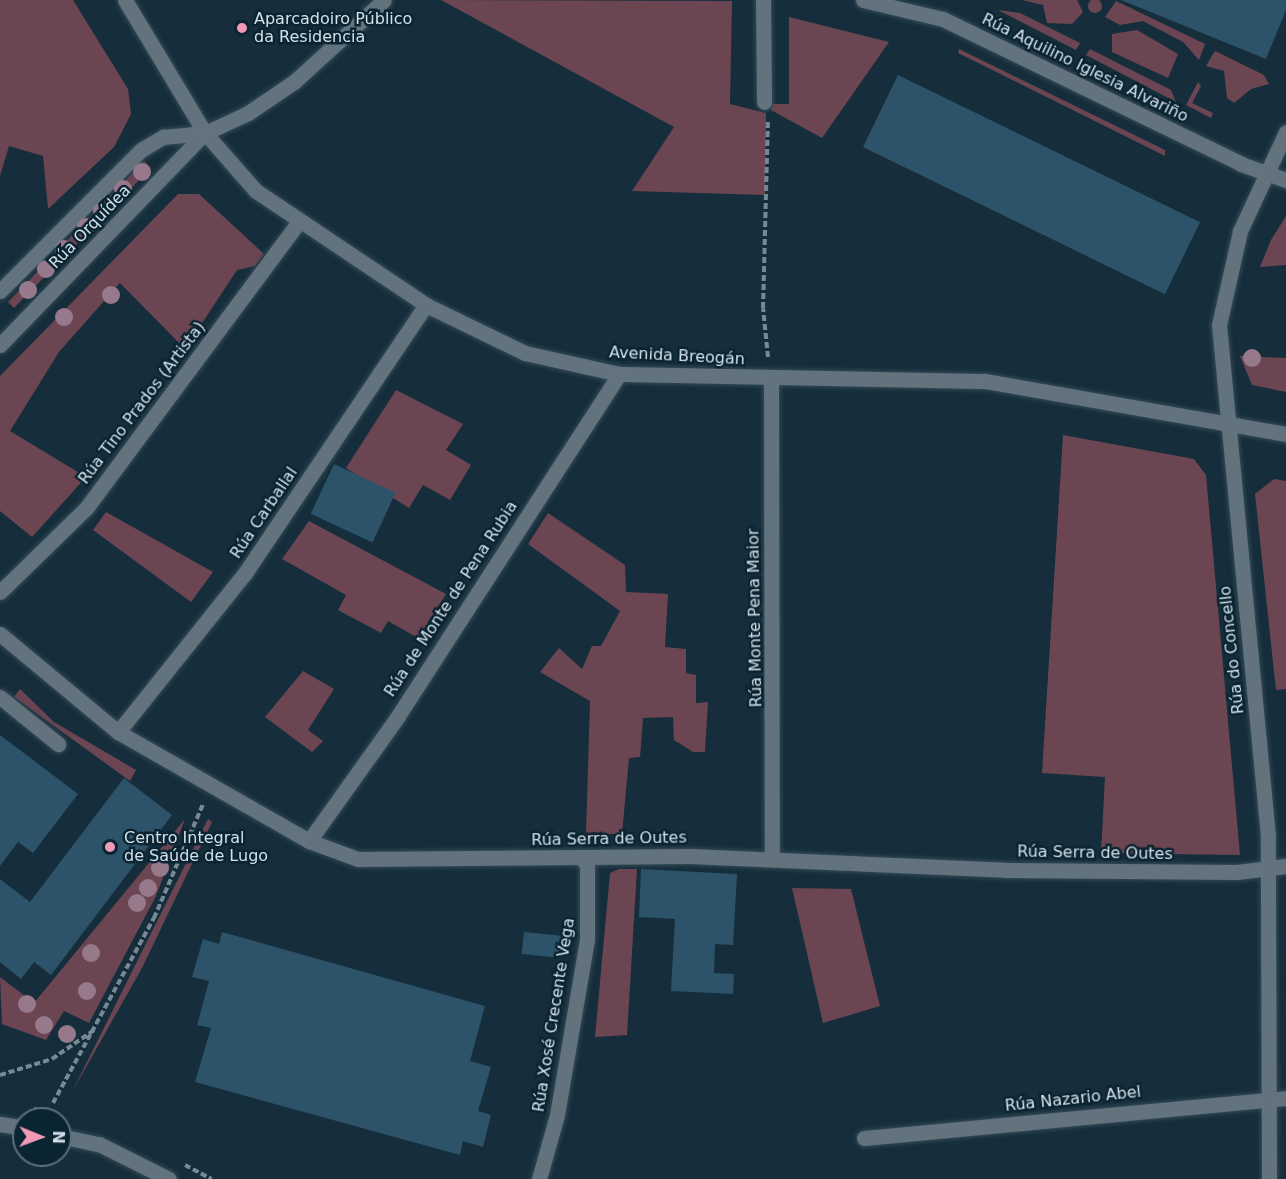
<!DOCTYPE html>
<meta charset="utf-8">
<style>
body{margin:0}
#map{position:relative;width:1286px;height:1179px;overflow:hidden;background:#162e3b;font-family:"DejaVu Sans",sans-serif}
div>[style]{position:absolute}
.green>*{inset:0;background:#6c4552}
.round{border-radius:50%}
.building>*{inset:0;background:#2c5369;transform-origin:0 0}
.path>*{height:4px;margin-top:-2px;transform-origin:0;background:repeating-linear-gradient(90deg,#778994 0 6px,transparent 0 9px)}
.roads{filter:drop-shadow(0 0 2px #344a57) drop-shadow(0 0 2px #344a57)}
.minor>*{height:15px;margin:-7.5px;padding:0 7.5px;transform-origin:7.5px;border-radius:7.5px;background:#62737d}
.trees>*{width:18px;height:18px;margin:-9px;border-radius:50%;background:#96798b}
.dots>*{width:16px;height:16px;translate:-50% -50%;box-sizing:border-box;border:3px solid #0b2431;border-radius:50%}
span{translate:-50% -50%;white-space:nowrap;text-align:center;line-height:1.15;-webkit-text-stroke:5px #0b2431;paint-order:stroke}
.poi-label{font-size:16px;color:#d2e0e9}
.left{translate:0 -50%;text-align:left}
.street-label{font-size:16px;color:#d2e0e9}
.north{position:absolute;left:12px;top:1107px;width:60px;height:60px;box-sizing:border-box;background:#0b2431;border:2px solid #5b6f7b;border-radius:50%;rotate:91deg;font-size:16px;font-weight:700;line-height:24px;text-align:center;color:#d2e0e9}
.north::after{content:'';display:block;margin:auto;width:21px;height:27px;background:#f09ab7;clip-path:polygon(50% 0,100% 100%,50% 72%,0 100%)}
</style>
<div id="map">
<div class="green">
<div class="round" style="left:1088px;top:-1px;width:14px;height:14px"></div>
<div style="clip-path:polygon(0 0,73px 0,128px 89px,131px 114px,114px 147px,48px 209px,43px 156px,9px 146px,0 176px)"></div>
<div style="clip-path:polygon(441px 0,732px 1px,730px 104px,766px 113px,765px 195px,632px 191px,674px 127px)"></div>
<div style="clip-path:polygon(1022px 0,1077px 0,1083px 12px,1072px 24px,1047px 23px,1043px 5px)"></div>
<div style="clip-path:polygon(1116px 1px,1205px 44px,1199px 60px,1183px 42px,1143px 21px,1120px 25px,1105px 17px)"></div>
<div style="clip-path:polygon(998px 10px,1020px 13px,1080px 43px,1076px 50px)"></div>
<div style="clip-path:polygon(789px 17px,889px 42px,822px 138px,771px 110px,772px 104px,789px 104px)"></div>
<div style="clip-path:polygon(1137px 30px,1178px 54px,1168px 78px,1112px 52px,1112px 34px)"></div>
<div style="clip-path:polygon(959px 49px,1165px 150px,1165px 156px,958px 53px)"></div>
<div style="clip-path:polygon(1090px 49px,1171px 90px,1176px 102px,1086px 55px)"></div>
<div style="clip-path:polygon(1215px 51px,1264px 75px,1269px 84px,1251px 89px,1234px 103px,1227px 98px,1224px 71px,1206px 66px)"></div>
<div style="clip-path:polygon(1198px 82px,1201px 86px,1192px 103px,1213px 113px,1211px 118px,1186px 105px)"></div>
<div style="clip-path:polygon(144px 161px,151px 168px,14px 308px,8px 302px)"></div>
<div style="clip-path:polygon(178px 194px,199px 194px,264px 254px,255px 266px,237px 270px,185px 349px,120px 283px,59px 352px,10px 431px,86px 477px,32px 537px,0 511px,0 376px)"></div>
<div style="clip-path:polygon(1286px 216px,1286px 265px,1260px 267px,1271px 240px)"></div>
<div style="clip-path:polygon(1240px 356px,1286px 358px,1286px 392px,1252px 385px)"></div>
<div style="clip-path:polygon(396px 390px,463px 424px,446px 450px,471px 465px,450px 500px,423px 485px,409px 508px,346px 468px)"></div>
<div style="clip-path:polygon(1063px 435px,1194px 459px,1206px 475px,1240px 855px,1101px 853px,1105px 777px,1042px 773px)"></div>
<div style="clip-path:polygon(1274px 479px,1286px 481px,1286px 689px,1276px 690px,1255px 494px)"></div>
<div style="clip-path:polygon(106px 512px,213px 572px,191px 602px,93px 530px)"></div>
<div style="clip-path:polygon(548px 513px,625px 565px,626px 592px,668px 594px,665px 647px,686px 649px,686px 673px,696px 675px,696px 703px,708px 702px,705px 752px,693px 752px,674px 740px,673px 717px,643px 718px,640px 757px,629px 758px,622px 834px,586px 834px,590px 701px,540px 672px,559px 648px,582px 669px,592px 646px,601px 646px,620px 611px,528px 544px)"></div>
<div style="clip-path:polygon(309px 521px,446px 594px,418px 638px,388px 621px,381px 633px,338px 610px,346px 595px,282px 559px)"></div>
<div style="clip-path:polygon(303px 671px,334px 689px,308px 730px,323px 741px,312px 752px,265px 717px)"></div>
<div style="clip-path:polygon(20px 689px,54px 722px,136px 770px,130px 781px,14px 697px)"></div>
<div style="clip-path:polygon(185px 819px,156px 896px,89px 1023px,64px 1011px,46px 1040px,2px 1024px,0 977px,34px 1003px)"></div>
<div style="clip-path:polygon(208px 819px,212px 822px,142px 968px,72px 1092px)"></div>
<div style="clip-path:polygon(619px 869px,637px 869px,627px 1035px,595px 1037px,610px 873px)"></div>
<div style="clip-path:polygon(792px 888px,851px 889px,880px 1006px,823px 1023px)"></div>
</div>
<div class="building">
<div style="clip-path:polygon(1121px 0,1286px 0,1286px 10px,1266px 59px)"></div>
<div style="left:898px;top:75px;width:336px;height:80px;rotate:26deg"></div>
<div style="left:334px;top:464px;width:68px;height:55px;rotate:25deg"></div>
<div style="clip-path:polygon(0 735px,78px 794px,33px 853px,18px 842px,0 866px)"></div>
<div style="clip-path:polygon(124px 778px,172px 815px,51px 975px,34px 962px,21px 979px,0 962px,0 879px,30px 902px)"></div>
<div style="clip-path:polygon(641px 869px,737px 874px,733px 945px,715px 944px,714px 973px,734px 974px,733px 994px,671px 991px,675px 919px,639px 917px)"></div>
<div style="clip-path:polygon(222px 932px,485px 1006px,470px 1061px,491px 1067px,478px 1111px,491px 1115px,483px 1147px,463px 1141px,460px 1155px,195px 1082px,211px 1028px,197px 1025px,209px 981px,192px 977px,203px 939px,219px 944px)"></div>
<div style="left:524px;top:932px;width:37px;height:22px;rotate:6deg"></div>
</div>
<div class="path">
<div style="left:768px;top:357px;width:49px;rotate:-95.8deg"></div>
<div style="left:763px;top:308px;width:188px;rotate:-88.5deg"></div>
<div style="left:0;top:1075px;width:54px;rotate:-17.1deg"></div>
<div style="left:52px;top:1059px;width:51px;rotate:-34.6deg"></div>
<div style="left:53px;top:1103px;width:211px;rotate:-61.4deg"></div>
<div style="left:154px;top:918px;width:124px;rotate:-66.7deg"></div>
<div style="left:34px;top:1109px;width:25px;rotate:11deg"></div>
<div style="left:185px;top:1165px;width:30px;rotate:28deg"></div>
</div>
<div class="roads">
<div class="minor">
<div style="left:125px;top:0;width:155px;rotate:59deg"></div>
<div style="left:205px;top:133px;width:77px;rotate:48.7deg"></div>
<div style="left:256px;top:191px;width:205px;rotate:33.8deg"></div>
<div style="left:426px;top:305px;width:110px;rotate:25.9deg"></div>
<div style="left:525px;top:353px;width:96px;rotate:12.6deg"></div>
<div style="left:619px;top:374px;width:366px;rotate:1.1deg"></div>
<div style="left:985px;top:381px;width:306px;rotate:10deg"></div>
<div style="left:763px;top:0;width:102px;rotate:89.4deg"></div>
<div style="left:863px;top:0;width:82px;rotate:13.4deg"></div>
<div style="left:943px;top:19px;width:331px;rotate:25.9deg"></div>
<div style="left:1241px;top:164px;width:48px;rotate:19.6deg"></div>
<div style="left:0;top:291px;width:199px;rotate:-45deg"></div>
<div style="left:141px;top:150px;width:26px;rotate:-31deg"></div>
<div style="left:163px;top:137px;width:42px;rotate:-5.4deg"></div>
<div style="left:205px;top:133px;width:47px;rotate:-24.9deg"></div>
<div style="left:248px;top:113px;width:57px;rotate:-34.2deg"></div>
<div style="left:295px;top:81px;width:120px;rotate:-42.3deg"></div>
<div style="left:0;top:345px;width:295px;rotate:-46deg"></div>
<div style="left:771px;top:378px;width:480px;rotate:89.9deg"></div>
<div style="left:0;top:592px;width:122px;rotate:-44.3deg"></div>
<div style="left:87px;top:507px;width:354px;rotate:-53.4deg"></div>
<div style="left:0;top:634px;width:153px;rotate:39.7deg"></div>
<div style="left:118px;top:732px;width:220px;rotate:29.7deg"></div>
<div style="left:309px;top:841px;width:52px;rotate:20.2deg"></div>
<div style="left:358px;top:859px;width:332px;rotate:-0.5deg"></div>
<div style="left:690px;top:856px;width:316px;rotate:2.5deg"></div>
<div style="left:1006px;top:870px;width:231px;rotate:0.5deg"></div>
<div style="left:1237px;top:872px;width:49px;rotate:-7deg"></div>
<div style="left:0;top:697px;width:75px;rotate:39deg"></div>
<div style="left:118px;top:732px;width:203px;rotate:-51.4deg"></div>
<div style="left:245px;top:573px;width:323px;rotate:-56deg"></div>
<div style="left:309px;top:841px;width:153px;rotate:-54.5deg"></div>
<div style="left:398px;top:716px;width:407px;rotate:-57.1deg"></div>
<div style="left:0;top:1124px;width:24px;rotate:9deg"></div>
<div style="left:60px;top:1136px;width:40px;rotate:12deg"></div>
<div style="left:99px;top:1144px;width:78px;rotate:26.6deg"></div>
<div style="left:864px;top:1138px;width:424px;rotate:-5.4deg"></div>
<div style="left:539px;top:1179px;width:66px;rotate:-74.3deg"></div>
<div style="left:557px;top:1115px;width:179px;rotate:-80.3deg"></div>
<div style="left:587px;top:939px;width:74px;rotate:-90deg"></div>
<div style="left:587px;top:865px;width:10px;rotate:-127deg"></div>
<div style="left:1269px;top:1179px;width:343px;rotate:-90.2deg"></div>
<div style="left:1268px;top:836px;width:513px;rotate:-95.48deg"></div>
<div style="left:1219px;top:325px;width:96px;rotate:-77.4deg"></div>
<div style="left:1240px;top:231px;width:109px;rotate:-65.1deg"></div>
</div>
</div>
<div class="trees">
<div style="left:142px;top:172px"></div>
<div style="left:123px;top:189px"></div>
<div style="left:102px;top:211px"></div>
<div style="left:86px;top:227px"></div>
<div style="left:64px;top:249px"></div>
<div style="left:46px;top:269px"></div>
<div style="left:28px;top:290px"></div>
<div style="left:111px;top:295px"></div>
<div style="left:64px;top:317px"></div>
<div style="left:1252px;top:358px"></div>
<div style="left:160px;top:868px"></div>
<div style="left:148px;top:888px"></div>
<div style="left:137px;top:903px"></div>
<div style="left:91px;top:953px"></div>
<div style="left:87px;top:991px"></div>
<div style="left:27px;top:1004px"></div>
<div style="left:44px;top:1025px"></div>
<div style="left:67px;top:1034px"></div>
</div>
<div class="dots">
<div style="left:242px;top:28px;background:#f09ab7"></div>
<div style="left:110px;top:847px;background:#f09ab7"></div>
</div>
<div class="poi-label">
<span class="left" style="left:254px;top:28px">Aparcadoiro Público<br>da Residencia</span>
<span class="left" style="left:124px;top:847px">Centro Integral<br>de Saúde de Lugo</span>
</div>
<div class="street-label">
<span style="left:1085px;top:68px;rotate:26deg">Rúa Aquilino Iglesia Alvariño</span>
<span style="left:90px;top:227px;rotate:-46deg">Rúa Orquídea</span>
<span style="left:677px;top:356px;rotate:3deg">Avenida Breogán</span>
<span style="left:142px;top:403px;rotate:-53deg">Rúa Tino Prados (Artista)</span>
<span style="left:264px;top:513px;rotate:-56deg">Rúa Carballal</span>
<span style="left:451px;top:599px;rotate:-57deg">Rúa de Monte de Pena Rubia</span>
<span style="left:755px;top:618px;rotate:-91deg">Rúa Monte Pena Maior</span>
<span style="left:1232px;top:650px;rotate:-96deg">Rúa do Concello</span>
<span style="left:609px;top:839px;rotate:-1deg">Rúa Serra de Outes</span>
<span style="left:1095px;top:853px;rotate:1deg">Rúa Serra de Outes</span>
<span style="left:554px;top:1015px;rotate:-81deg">Rúa Xosé Crecente Vega</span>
<span style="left:1073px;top:1099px;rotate:-6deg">Rúa Nazario Abel</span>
</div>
<div class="north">N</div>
</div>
